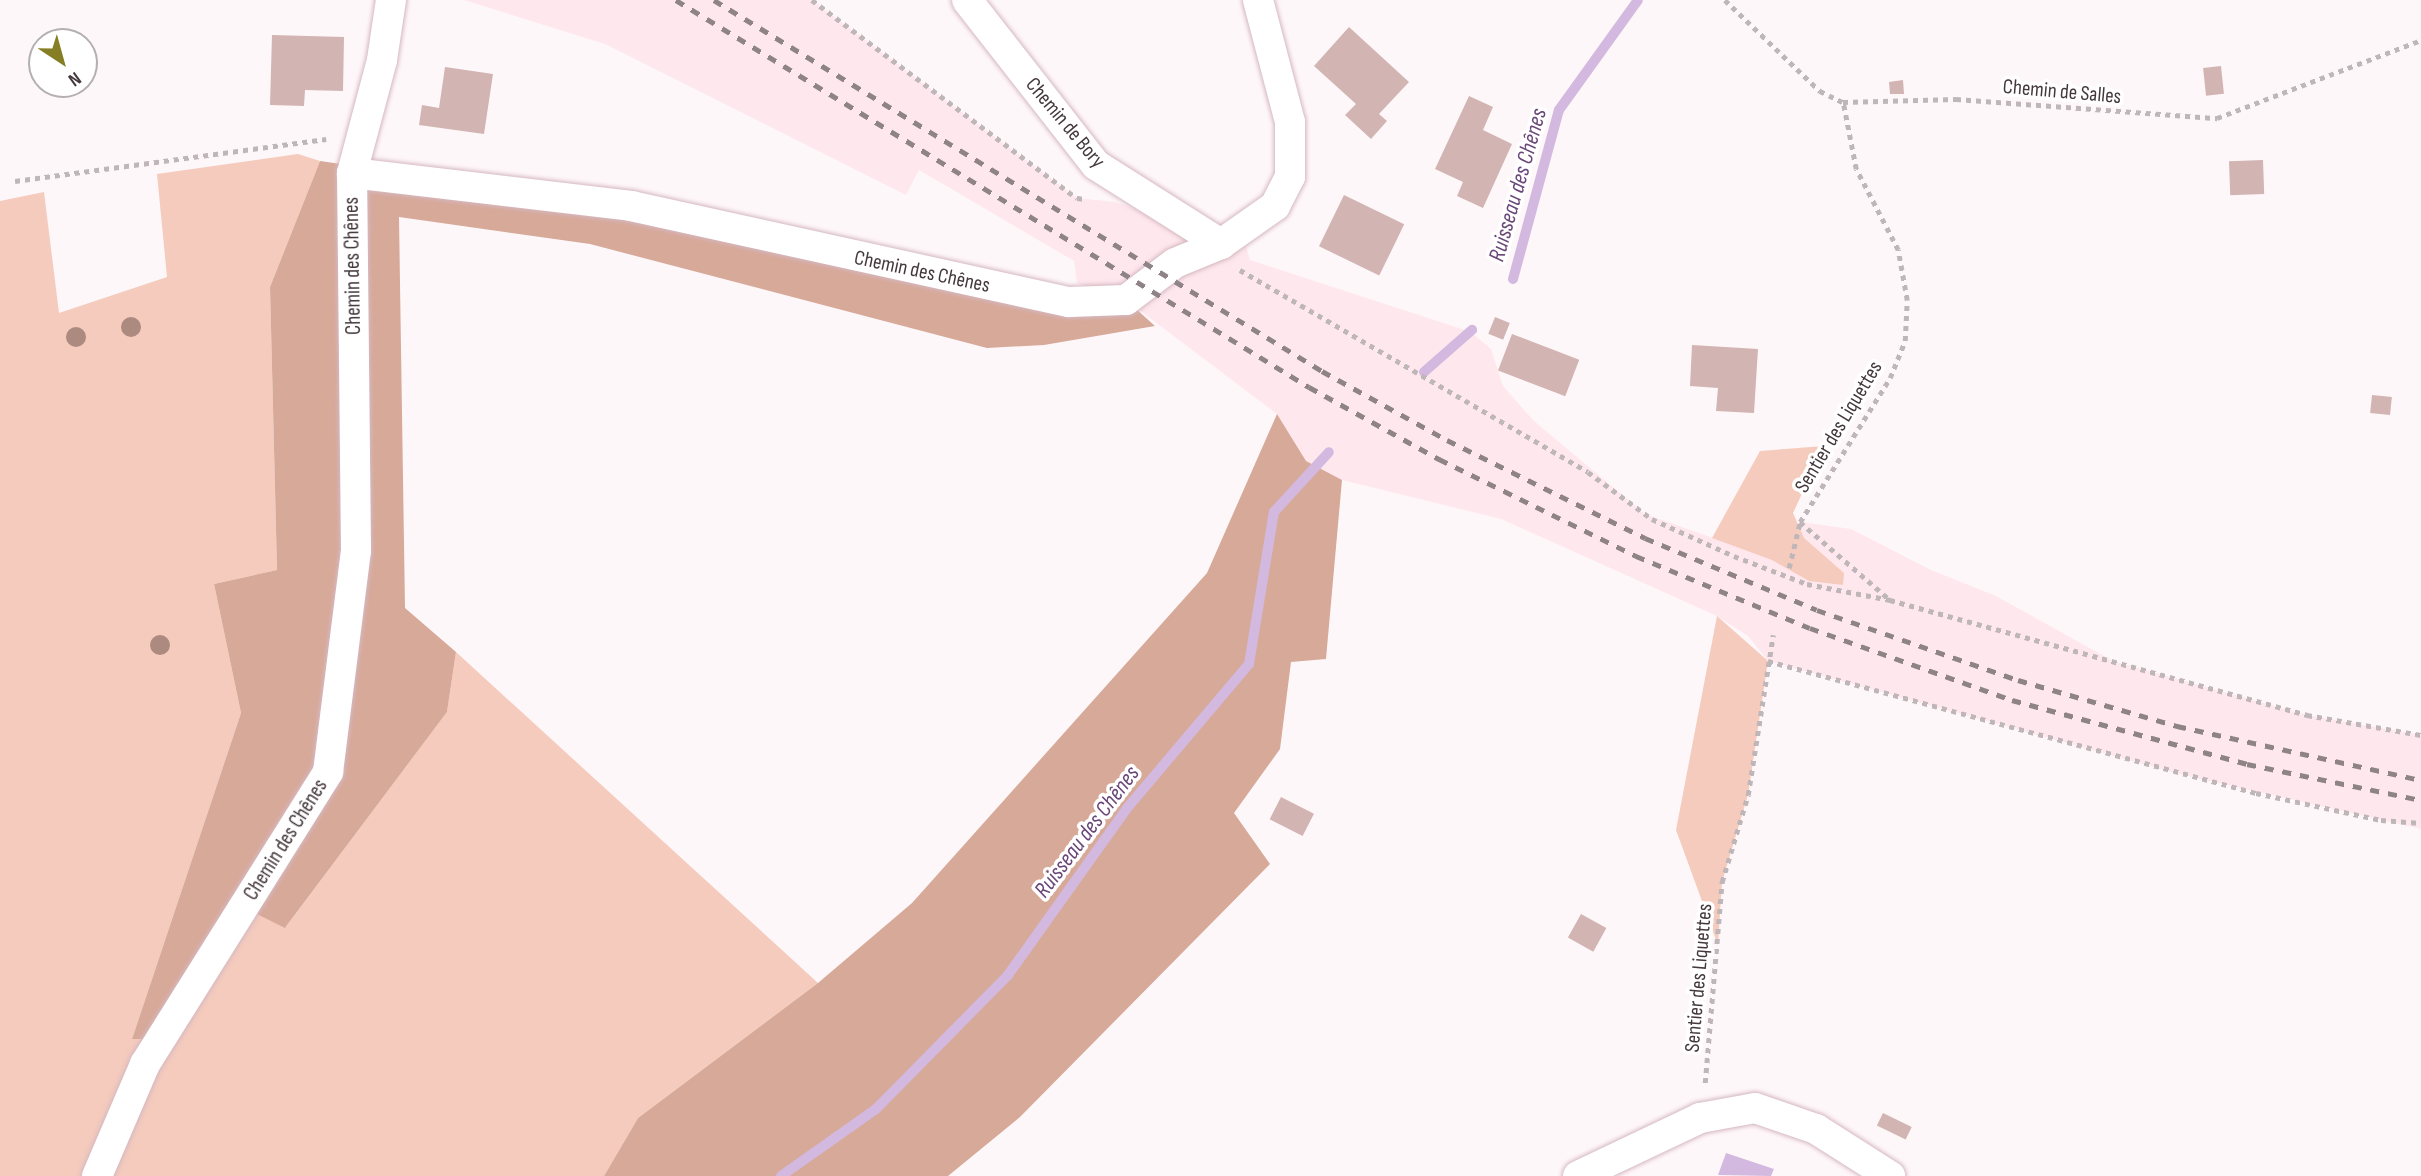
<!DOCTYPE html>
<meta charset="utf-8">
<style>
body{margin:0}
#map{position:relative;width:2421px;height:1176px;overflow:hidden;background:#fef7f9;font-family:"Sofia Sans Condensed",sans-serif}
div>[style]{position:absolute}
.built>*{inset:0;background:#ffe7ee}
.green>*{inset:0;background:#f4cbbd}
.forest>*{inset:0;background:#d7a999}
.water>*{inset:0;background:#d3b9df}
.stream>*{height:10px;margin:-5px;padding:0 5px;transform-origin:5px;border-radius:5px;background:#d3b9df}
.building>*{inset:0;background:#d2b4b3;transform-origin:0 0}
.path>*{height:4.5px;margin-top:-2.25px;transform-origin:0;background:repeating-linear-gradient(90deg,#bfb6b9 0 5px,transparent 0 10px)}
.roads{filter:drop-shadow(0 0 2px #d5b8c1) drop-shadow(0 0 2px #d5b8c1)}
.minor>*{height:30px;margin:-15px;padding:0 15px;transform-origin:15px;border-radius:15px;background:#fff}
.rail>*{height:5px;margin-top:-2.5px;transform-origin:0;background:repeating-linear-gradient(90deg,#8e8487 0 9px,transparent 0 18px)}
.trees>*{width:20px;height:20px;margin:-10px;border-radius:50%;background:#ad8a7f}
span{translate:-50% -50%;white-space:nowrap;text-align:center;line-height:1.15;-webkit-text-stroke:7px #fff;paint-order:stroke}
.street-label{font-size:21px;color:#44383c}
.water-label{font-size:23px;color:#6a4779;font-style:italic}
.north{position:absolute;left:28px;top:28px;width:70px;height:70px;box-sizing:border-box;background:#fff;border:2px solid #b4afb1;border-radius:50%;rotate:144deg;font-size:19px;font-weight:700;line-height:28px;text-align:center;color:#44383c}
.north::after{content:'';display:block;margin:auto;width:24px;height:32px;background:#867e24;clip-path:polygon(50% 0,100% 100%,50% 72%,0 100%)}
</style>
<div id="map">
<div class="built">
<div style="clip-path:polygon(464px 0,812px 0,1077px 198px,1115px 202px,1205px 233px,1241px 228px,1250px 260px,1471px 332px,1491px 349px,1503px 386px,1534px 421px,1645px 514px,1736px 546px,1800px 522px,1851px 529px,1931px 570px,1996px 596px,2113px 661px,2307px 715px,2421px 735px,2421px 829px,2183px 775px,1768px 661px,1748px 636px,1717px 616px,1501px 519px,1342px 480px,1306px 461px,1277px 414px,1126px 300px,1077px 283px,1074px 261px,919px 170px,906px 195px,605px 44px)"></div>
</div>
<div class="green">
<div style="clip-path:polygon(298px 154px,320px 161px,270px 287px,277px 570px,214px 584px,241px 713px,132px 1039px,237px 903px,286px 927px,447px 712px,456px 652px,818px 983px,638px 1118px,604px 1176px,0 1176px,0 201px,44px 192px,59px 313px,167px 277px,157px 174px)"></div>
<div style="clip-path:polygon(1824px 446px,1793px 513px,1804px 538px,1844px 573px,1843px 585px,1809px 581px,1772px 560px,1712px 538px,1760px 451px)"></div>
<div style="clip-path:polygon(1717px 616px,1768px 661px,1748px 795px,1722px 882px,1718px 945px,1676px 830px)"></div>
</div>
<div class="forest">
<div style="clip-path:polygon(320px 161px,631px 206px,1126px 300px,1155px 326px,1044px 345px,987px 348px,590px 244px,399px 217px,405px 608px,456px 652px,447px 712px,285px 928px,237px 904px,172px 1039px,132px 1039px,241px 713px,214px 584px,277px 570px,270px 287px)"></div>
<div style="clip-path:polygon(1277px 414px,1306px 461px,1342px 480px,1326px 659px,1291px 662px,1280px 749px,1234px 813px,1270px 864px,1020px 1117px,948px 1176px,604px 1176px,638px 1118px,818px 983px,912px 903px,1207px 573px)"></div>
</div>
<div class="water">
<div style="clip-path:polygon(1726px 1153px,1774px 1169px,1771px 1176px,1718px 1175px)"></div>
</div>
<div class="stream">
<div style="left:1513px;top:279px;width:175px;rotate:-74.8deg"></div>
<div style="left:1559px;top:110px;width:135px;rotate:-54.3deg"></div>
<div style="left:1424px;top:372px;width:64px;rotate:-41.2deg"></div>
<div style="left:781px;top:1176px;width:116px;rotate:-35.2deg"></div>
<div style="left:876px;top:1109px;width:188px;rotate:-45.4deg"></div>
<div style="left:1008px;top:975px;width:206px;rotate:-54.5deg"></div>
<div style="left:1128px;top:807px;width:187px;rotate:-49.8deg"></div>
<div style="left:1249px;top:664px;width:154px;rotate:-80.7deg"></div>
<div style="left:1274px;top:512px;width:81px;rotate:-47.5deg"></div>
</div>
<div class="building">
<div style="clip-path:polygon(1349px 27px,1409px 82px,1379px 114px,1387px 121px,1371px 139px,1345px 115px,1356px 104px,1314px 66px)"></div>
<div style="clip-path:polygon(272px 35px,344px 37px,343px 91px,305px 90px,304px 106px,270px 105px)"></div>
<div style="left:2221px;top:66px;width:28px;height:18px;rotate:84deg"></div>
<div style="clip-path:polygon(445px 67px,493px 74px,484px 134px,419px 125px,422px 105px,439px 108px)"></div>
<div style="clip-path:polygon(1903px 80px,1904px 94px,1890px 94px,1889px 82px)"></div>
<div style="clip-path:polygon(1469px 96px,1493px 107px,1483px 130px,1512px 144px,1483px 208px,1457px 196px,1463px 182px,1435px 169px)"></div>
<div style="left:2263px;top:160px;width:34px;height:34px;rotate:88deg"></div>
<div style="left:1344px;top:195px;width:67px;height:57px;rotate:26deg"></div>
<div style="left:1495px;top:317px;width:16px;height:18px;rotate:22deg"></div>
<div style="left:1512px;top:334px;width:72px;height:39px;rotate:21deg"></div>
<div style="clip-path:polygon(1692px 345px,1758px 349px,1754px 413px,1716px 411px,1718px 388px,1690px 386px)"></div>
<div style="left:2372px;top:395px;width:20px;height:18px;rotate:6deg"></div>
<div style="left:1281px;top:797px;width:37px;height:25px;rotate:27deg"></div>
<div style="left:1581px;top:914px;width:29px;height:27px;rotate:29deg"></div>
<div style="left:1883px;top:1113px;width:32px;height:14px;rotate:26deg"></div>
</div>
<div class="path">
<div style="left:812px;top:0;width:331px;rotate:36.8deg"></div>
<div style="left:1077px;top:198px;width:8px;rotate:7deg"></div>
<div style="left:1725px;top:0;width:132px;rotate:43.8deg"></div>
<div style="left:1820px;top:91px;width:25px;rotate:26deg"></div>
<div style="left:1843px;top:102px;width:113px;rotate:-1.5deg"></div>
<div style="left:1956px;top:99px;width:262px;rotate:4.2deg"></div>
<div style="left:2217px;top:118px;width:218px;rotate:-20.9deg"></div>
<div style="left:15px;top:181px;width:314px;rotate:-7.7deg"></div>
<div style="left:1240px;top:270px;width:402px;rotate:30.1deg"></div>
<div style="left:1588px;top:472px;width:79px;rotate:36.3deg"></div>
<div style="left:1652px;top:519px;width:90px;rotate:24.3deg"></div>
<div style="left:1734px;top:556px;width:78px;rotate:21deg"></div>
<div style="left:1807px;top:584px;width:85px;rotate:10.9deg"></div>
<div style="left:1890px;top:600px;width:433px;rotate:15.4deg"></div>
<div style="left:2307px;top:715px;width:116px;rotate:10deg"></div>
<div style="left:1800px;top:522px;width:118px;rotate:40.9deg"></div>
<div style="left:1789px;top:568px;width:47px;rotate:-76.6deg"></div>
<div style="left:1800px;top:522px;width:170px;rotate:-58deg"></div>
<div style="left:1890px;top:378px;width:40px;rotate:-68deg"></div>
<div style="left:1905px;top:341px;width:41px;rotate:-87.2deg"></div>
<div style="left:1907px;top:300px;width:51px;rotate:-100.2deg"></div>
<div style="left:1898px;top:250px;width:91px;rotate:-117.4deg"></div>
<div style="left:1856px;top:169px;width:68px;rotate:-101deg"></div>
<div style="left:1768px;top:661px;width:506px;rotate:15.14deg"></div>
<div style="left:2256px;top:793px;width:128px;rotate:12.2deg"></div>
<div style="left:2381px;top:820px;width:40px;rotate:4.3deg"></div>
<div style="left:1705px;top:1083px;width:202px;rotate:-85.2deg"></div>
<div style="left:1722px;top:882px;width:91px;rotate:-73.4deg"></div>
<div style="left:1748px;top:795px;width:162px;rotate:-81.1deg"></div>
</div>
<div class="roads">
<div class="minor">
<div style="left:967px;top:0;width:209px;rotate:52deg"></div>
<div style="left:1096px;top:165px;width:148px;rotate:32.3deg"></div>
<div style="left:352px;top:173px;width:117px;rotate:-75.1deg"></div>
<div style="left:382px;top:60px;width:61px;rotate:-81.5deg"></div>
<div style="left:97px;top:1176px;width:122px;rotate:-66.8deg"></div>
<div style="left:145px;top:1064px;width:345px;rotate:-57.9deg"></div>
<div style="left:328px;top:772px;width:223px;rotate:-82.8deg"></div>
<div style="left:356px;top:551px;width:378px;rotate:-90.6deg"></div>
<div style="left:352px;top:173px;width:281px;rotate:6.7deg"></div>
<div style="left:631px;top:206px;width:448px;rotate:12.4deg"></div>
<div style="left:1069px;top:302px;width:57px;rotate:-2deg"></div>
<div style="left:1126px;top:300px;width:61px;rotate:-37.1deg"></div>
<div style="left:1175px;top:263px;width:50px;rotate:-22.4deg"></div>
<div style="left:1221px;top:244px;width:66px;rotate:-35.1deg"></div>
<div style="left:1275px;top:206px;width:33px;rotate:-63deg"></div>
<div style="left:1290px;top:177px;width:55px;rotate:-90deg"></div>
<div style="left:1290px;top:122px;width:126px;rotate:-104.7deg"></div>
<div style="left:1578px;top:1176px;width:135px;rotate:-25.4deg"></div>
<div style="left:1700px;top:1118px;width:56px;rotate:-10.3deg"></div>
<div style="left:1755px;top:1108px;width:65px;rotate:19deg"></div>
<div style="left:1816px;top:1129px;width:88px;rotate:32.4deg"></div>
</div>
</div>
<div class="rail">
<div style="left:676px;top:0;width:742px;rotate:31.44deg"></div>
<div style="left:1309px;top:387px;width:149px;rotate:29deg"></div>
<div style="left:1439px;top:459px;width:220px;rotate:26.2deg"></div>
<div style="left:1636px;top:556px;width:188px;rotate:22.5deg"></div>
<div style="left:1810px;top:628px;width:214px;rotate:19.6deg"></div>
<div style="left:2012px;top:700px;width:244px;rotate:15.2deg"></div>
<div style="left:2247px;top:764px;width:178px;rotate:11.7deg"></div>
<div style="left:714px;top:0;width:712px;rotate:31.39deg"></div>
<div style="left:1322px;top:371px;width:143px;rotate:28.9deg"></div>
<div style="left:1447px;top:440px;width:221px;rotate:26.3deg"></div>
<div style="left:1645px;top:538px;width:186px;rotate:22.7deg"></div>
<div style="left:1817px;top:610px;width:213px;rotate:19.2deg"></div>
<div style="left:2018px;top:680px;width:166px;rotate:16.1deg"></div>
<div style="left:2177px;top:726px;width:250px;rotate:12.5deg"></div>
</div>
<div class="trees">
<div style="left:131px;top:327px"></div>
<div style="left:76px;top:337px"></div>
<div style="left:160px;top:645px"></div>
</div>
<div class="street-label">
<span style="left:2062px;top:92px;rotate:5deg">Chemin de Salles</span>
<span style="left:1065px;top:123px;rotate:50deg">Chemin de Bory</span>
<span style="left:353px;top:266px;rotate:-91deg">Chemin des Chênes</span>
<span style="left:922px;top:272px;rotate:12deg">Chemin des Chênes</span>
<span style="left:1839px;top:427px;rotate:-59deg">Sentier des Liquettes</span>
<span style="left:286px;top:840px;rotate:-58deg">Chemin des Chênes</span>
<span style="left:1699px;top:978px;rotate:-85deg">Sentier des Liquettes</span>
</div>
<div class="water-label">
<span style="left:1518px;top:185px;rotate:-74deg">Ruisseau des Chênes</span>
<span style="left:1087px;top:832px;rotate:-53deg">Ruisseau des Chênes</span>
</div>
<div class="north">N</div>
</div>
